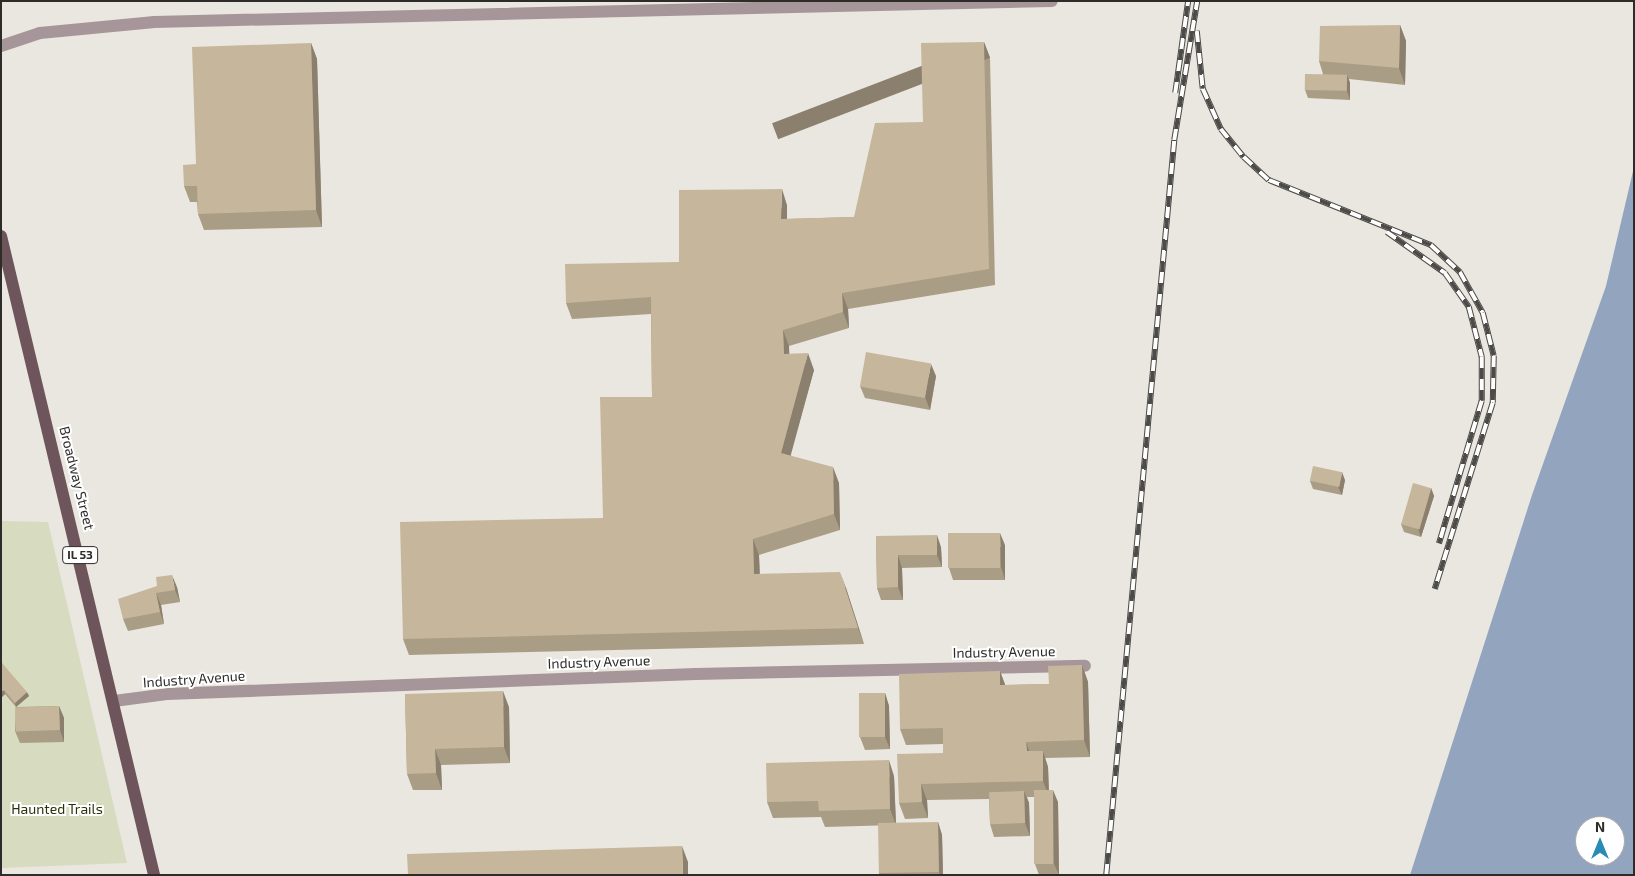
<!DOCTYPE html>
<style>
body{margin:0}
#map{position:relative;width:1635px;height:876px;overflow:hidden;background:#eae7e0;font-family:"Exo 2",sans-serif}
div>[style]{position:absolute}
.green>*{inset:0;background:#d7dbbf}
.water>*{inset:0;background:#93a5be}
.street>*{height:12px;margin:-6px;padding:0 6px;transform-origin:6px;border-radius:6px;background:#a6969a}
.primary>*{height:12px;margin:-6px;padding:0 6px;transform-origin:6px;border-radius:6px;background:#6e555b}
.rail>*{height:5.5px;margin-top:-2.75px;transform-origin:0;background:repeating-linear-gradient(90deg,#fff 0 11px,#4c4b47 0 22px);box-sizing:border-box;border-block:1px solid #4c4b47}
.wall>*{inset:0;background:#aa9d86}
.shaded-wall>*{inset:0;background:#8b806d;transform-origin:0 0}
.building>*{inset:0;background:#c6b79c;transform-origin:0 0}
span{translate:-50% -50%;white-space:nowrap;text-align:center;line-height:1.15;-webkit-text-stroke:4px #fff;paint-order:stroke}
.shield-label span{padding:1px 4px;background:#fff;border:1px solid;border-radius:4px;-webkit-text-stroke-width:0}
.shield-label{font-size:12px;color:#2d2c29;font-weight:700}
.street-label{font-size:14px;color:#2d2c29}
.park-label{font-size:14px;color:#2d3009}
.frame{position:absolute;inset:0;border:2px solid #2d2c29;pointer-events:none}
.north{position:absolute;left:1575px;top:816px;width:50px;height:50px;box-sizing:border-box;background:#fff;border:1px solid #ababa9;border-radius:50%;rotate:0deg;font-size:14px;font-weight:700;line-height:20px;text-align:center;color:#2d2c29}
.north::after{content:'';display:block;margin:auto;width:18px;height:22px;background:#298bb5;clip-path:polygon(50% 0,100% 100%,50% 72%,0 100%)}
</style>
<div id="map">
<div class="green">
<div style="clip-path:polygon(1px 521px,48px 522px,127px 863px,1px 868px)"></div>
</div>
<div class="water">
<div style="clip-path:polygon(evenodd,1634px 167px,1634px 875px,1410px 875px,1532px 495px,1606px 286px,1634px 167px,1585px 826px,1615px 826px,1615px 856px,1585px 856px,1585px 826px)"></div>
</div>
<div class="street">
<div style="left:1px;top:46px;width:41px;rotate:-18.4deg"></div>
<div style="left:40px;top:33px;width:115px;rotate:-5.5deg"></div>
<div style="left:154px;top:22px;width:898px;rotate:-1.34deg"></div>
<div style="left:114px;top:701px;width:53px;rotate:-7.5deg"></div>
<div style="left:167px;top:694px;width:529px;rotate:-2.17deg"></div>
<div style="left:696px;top:674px;width:389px;rotate:-1.2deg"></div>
</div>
<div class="primary">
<div style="left:1px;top:236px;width:657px;rotate:76.53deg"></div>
</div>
<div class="rail">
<div style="left:1197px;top:31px;width:58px;rotate:84.1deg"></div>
<div style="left:1203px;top:89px;width:44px;rotate:65.8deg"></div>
<div style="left:1221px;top:129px;width:36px;rotate:51deg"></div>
<div style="left:1244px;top:157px;width:34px;rotate:43deg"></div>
<div style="left:1269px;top:180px;width:175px;rotate:21.9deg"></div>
<div style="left:1431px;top:245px;width:40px;rotate:43deg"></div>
<div style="left:1460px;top:272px;width:47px;rotate:60.7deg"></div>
<div style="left:1483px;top:313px;width:44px;rotate:75.7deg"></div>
<div style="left:1494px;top:356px;width:47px;rotate:91.2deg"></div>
<div style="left:1493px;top:403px;width:195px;rotate:107.3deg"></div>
<div style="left:1175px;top:93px;width:93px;rotate:-82deg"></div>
<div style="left:1387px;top:232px;width:71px;rotate:35.3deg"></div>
<div style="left:1445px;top:273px;width:42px;rotate:54.8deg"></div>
<div style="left:1469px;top:307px;width:52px;rotate:75.4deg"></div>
<div style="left:1482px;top:357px;width:44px;rotate:90deg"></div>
<div style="left:1482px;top:401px;width:149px;rotate:106.7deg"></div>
<div style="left:1106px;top:875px;width:738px;rotate:-84.71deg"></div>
<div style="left:1174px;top:140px;width:141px;rotate:-80.6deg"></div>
</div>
<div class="wall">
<div style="clip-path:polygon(1400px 25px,1406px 41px,1405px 85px,1349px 79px,1350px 83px,1350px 100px,1308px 98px,1305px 90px,1323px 74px,1319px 61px)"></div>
<div style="clip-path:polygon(984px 42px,990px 58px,995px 285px,848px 309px,849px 328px,789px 346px,789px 354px,814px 370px,790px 455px,839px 483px,840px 530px,759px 555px,760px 574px,846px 588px,864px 644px,409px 655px,403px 639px,603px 518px,652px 397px,651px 314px,572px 319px,566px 303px,679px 262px,787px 205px,787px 219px,854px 217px,923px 122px)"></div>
<div style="clip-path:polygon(311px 43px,317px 59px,322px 227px,204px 230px,198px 214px,197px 202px,190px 202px,184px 186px)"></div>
<div style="clip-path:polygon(936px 376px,930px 410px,865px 398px,860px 386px)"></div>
<div style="clip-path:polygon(1345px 480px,1342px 495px,1313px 489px,1310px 481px)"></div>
<div style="clip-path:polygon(1431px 488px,1434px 496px,1421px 537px,1404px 532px,1401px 524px)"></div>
<div style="clip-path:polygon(876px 536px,941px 547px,942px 567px,902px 568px,903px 600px,881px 600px,877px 588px)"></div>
<div style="clip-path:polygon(1005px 545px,1005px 580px,953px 580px,949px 568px)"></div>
<div style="clip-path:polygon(157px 586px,177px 587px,180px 602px,161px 605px,164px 624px,128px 631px,123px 619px)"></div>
<div style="clip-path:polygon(1px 662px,29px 696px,16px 707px,59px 706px,64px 718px,64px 742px,20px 743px,15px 731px,16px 707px,5px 694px,1px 698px)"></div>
<div style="clip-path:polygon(1082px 665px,1088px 682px,1090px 757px,1045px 758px,1048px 767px,1049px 790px,1058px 802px,1059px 875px,1039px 875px,1035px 864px,1034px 797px,1027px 797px,1029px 803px,1030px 836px,994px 837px,990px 824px,989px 799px,927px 800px,928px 818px,905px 819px,899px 803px,943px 753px,943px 744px,906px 745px,900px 729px,1000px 671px,1005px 685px,1049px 684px)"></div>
<div style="clip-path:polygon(885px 693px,889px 706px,890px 749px,865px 750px,860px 737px)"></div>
<div style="clip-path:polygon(405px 694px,509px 707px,510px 763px,441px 765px,442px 790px,413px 790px,407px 774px)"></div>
<div style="clip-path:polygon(894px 776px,896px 825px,825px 827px,821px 817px,773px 818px,767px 802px)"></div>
<div style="clip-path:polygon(938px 822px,942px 835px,943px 875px,879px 875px,879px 873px)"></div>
</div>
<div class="shaded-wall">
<div style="clip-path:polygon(1400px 25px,1406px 41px,1405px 85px,1399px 68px)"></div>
<div style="left:984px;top:42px;width:17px;height:227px;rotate:69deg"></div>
<div style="clip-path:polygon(311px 43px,317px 59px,322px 227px,316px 210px)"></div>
<div style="clip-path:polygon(1347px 75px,1350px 83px,1350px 100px,1347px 91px)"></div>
<div style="clip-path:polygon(782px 189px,787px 205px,787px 235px,781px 219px)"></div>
<div style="clip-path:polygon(842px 293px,848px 309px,849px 328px,843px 312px)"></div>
<div style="clip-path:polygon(783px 330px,789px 346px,790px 370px,784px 354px)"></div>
<div style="clip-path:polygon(808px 353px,814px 370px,787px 469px,781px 453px)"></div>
<div style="clip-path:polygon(931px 364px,936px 376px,930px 410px,925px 397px)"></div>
<div style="clip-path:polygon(833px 467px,839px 483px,840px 530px,834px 514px)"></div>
<div style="clip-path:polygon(1342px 472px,1345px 480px,1342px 495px,1338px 487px)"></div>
<div style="clip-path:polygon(1431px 488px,1434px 496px,1421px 537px,1418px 529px)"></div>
<div style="clip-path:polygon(1000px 533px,1005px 545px,1005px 580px,1001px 567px)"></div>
<div style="clip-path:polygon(937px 535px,941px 547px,942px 567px,937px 555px)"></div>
<div style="clip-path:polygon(753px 539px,759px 555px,760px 590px,754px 574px)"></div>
<div style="clip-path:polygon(898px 555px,902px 568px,903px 600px,898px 587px)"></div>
<div style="clip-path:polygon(840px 572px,846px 588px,864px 644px,858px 628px)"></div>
<div style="clip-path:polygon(172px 575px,177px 587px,180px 602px,175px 590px)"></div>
<div style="clip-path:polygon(156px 593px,161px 605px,164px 624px,160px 612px)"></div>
<div style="clip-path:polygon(1082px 665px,1088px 682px,1090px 757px,1084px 740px)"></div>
<div style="clip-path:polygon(1000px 671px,1006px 687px,1000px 685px)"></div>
<div style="clip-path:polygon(4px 690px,5px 694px,1px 698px,1px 692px)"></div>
<div style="clip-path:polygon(503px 691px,509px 707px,510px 763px,504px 747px)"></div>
<div style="clip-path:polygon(27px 692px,29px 696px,16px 707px,15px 703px)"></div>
<div style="clip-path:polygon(885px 693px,889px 706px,890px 749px,885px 737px)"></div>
<div style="clip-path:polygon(59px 706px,64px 718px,64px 742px,60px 730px)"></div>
<div style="clip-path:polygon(1026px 742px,1032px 758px,1027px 751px)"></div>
<div style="clip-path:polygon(435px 749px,441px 765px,442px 790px,436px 773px)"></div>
<div style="clip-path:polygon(1043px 751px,1048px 767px,1049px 797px,1043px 781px)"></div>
<div style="clip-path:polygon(889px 760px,894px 776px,896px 825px,890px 809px)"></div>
<div style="clip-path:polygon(921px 784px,927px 800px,928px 818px,922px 802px)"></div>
<div style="clip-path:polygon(1053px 790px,1058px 802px,1059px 875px,1054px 864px)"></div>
<div style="clip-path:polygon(1024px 791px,1029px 803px,1030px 836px,1025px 823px)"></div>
<div style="clip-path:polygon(938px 822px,942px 835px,943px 875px,940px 875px,939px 872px)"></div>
<div style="clip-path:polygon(682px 846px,688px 862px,688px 875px,683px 875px)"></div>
</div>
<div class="building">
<div style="clip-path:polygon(1400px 25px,1399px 68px,1319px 61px,1320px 26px)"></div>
<div style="clip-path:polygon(984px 42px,989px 269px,842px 293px,843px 312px,783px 330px,784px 354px,808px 353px,781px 453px,833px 467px,834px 514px,753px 539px,754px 574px,840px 572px,858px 628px,403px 639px,400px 522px,603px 518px,600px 397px,652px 397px,651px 297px,566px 303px,565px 264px,679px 262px,679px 190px,782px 189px,781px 219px,854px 217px,875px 123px,923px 122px,921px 43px)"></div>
<div style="clip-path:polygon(311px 43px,316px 210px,198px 214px,197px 186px,184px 186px,183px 165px,196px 164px,192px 47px)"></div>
<div style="left:1305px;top:74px;width:42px;height:16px;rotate:1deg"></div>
<div style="left:866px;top:352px;width:66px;height:35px;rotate:10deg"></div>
<div style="left:1313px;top:466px;width:30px;height:15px;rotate:12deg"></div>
<div style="left:1413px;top:483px;width:19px;height:43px;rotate:16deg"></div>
<div style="left:948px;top:533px;width:52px;height:35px"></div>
<div style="clip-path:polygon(937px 535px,937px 555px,898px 555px,898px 587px,877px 588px,876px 536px)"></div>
<div style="clip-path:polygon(172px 575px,175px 590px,156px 593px,160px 612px,123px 619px,118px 599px,157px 586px,156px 577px)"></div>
<div style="clip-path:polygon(1px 662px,27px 692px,15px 703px,4px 690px,1px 692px)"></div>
<div style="clip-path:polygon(1082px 665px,1084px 740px,1026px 742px,1027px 751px,1043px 751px,1043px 781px,921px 784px,922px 802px,899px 803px,897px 754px,943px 753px,943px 728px,900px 729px,899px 674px,1000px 671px,1000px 685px,1049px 684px,1048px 666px)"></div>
<div style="clip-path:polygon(503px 691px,504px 747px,435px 749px,436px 773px,407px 774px,405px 694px)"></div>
<div style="left:885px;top:693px;width:44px;height:26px;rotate:90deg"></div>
<div style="left:59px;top:706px;width:24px;height:44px;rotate:88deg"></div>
<div style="clip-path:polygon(889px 760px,890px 809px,819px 811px,818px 801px,767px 802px,766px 763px)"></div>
<div style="left:1034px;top:790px;width:19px;height:74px"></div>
<div style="left:1024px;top:791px;width:32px;height:35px;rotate:88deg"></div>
<div style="left:938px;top:822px;width:50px;height:60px;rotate:89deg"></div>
<div style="clip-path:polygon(682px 846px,683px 875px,408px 875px,407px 854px)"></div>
</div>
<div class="shield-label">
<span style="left:80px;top:555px">IL 53</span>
</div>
<div class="street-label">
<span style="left:77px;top:478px;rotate:76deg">Broadway Street</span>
<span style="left:1004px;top:652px;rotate:-1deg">Industry Avenue</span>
<span style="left:599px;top:662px;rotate:-2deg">Industry Avenue</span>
<span style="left:194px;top:679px;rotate:-4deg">Industry Avenue</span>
</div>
<div class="park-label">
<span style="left:57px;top:809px">Haunted Trails</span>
</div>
<div class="frame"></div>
<div class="north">N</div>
</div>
